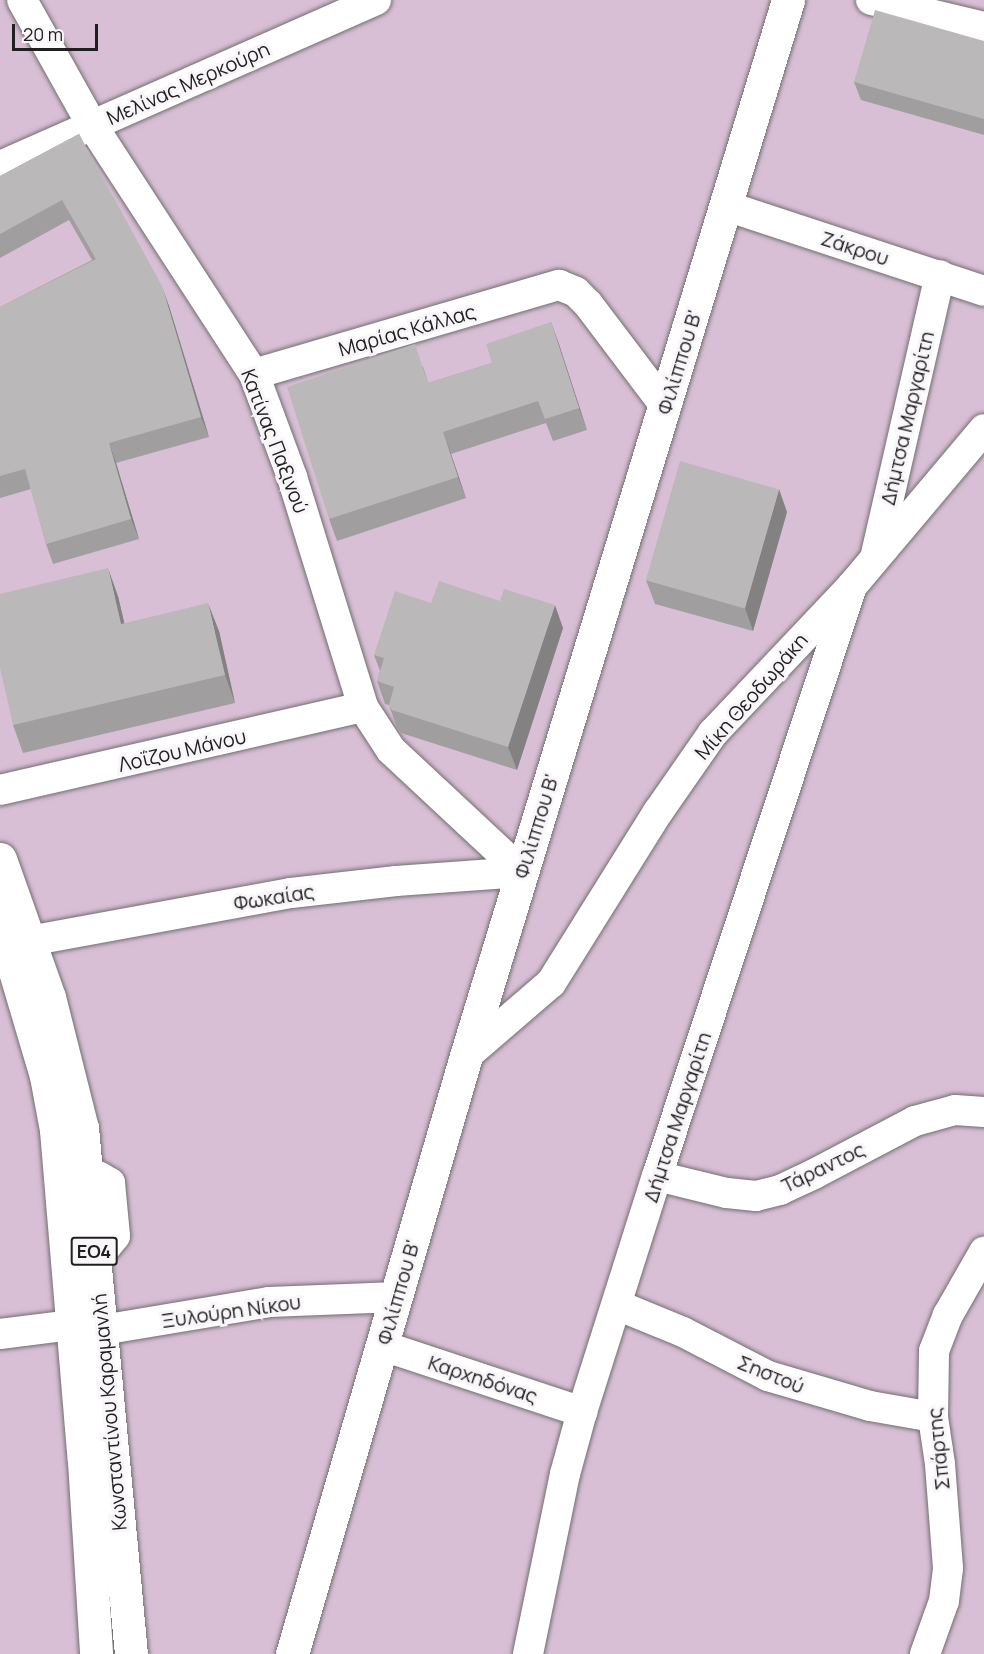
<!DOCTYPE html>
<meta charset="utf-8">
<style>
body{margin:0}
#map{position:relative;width:984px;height:1654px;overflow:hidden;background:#ece9eb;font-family:Manrope,sans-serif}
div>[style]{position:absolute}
.green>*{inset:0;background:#d9bfd5;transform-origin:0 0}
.roads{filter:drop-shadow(0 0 2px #716f71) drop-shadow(0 0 2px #716f71)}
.minor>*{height:30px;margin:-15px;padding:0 15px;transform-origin:15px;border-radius:15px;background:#fff}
.major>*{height:33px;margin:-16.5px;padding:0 16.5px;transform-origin:16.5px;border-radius:16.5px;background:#fff}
.wall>*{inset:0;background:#a19ea0}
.shaded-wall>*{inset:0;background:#838182}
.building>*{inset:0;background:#bbb8ba;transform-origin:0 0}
span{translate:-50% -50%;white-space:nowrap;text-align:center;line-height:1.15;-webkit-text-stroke:6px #f9f6f9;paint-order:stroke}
.shield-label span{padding:2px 4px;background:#f9f6f9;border:2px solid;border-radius:4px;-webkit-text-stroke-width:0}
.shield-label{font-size:18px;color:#201f20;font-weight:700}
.street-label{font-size:20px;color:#201f20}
.scale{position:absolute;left:12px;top:24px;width:86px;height:27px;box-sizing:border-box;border:3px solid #201f20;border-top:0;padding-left:8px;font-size:18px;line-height:21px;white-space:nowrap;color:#201f20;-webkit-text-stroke:4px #f9f6f9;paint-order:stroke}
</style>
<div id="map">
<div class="green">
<div style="left:0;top:0;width:984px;height:1654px"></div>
</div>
<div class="roads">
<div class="minor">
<div style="left:22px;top:0;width:143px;rotate:60.8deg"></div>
<div style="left:92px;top:125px;width:297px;rotate:57deg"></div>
<div style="left:254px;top:374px;width:110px;rotate:69.7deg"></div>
<div style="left:292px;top:477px;width:241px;rotate:72.8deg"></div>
<div style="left:363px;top:707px;width:51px;rotate:56.9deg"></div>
<div style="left:391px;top:750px;width:179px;rotate:43deg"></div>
<div style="left:871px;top:0;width:116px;rotate:13.4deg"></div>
<div style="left:0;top:166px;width:411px;rotate:-23.8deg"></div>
<div style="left:726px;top:206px;width:272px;rotate:18.2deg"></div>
<div style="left:254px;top:374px;width:318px;rotate:-16.3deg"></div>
<div style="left:559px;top:285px;width:18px;rotate:22deg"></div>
<div style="left:576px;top:292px;width:17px;rotate:45deg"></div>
<div style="left:588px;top:304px;width:129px;rotate:52.9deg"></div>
<div style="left:876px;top:554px;width:286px;rotate:-77.1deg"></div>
<div style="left:0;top:790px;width:372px;rotate:-12.9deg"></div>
<div style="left:29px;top:941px;width:266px;rotate:-10.4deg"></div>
<div style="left:291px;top:893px;width:106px;rotate:-6.5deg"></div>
<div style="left:396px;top:881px;width:126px;rotate:-4.1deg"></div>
<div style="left:466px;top:1056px;width:112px;rotate:-40.7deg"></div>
<div style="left:551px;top:983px;width:202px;rotate:-58deg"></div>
<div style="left:658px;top:812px;width:96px;rotate:-55.2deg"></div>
<div style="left:713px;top:733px;width:202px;rotate:-46.6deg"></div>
<div style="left:852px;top:586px;width:205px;rotate:-49.9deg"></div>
<div style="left:98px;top:1176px;width:14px;rotate:30deg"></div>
<div style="left:110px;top:1183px;width:53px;rotate:84.6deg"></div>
<div style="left:115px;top:1236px;width:13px;rotate:129deg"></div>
<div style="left:657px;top:1176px;width:72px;rotate:13.7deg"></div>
<div style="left:727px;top:1193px;width:29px;rotate:6deg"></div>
<div style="left:756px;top:1196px;width:25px;rotate:-14deg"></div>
<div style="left:780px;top:1190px;width:38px;rotate:-25deg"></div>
<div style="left:814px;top:1174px;width:114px;rotate:-27.7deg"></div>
<div style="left:915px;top:1121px;width:41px;rotate:-15.4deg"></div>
<div style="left:955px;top:1110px;width:29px;rotate:4deg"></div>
<div style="left:617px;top:1305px;width:71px;rotate:22.2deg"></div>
<div style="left:683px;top:1332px;width:96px;rotate:27.4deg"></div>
<div style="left:768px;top:1376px;width:106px;rotate:16.4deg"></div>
<div style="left:870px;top:1406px;width:64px;rotate:9.9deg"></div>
<div style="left:102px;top:1330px;width:169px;rotate:-9.5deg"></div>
<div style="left:269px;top:1302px;width:128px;rotate:-2.2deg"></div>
<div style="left:0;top:1334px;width:73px;rotate:-7.1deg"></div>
<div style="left:383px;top:1346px;width:210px;rotate:18.3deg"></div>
<div style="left:528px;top:1654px;width:184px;rotate:-78.4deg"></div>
<div style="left:565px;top:1474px;width:64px;rotate:-74.7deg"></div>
<div style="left:582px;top:1412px;width:248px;rotate:-72.4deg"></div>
<div style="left:657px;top:1176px;width:621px;rotate:-71.71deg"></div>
<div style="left:925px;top:1654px;width:56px;rotate:-70.3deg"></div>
<div style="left:944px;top:1601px;width:33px;rotate:-83deg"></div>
<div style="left:948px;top:1568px;width:104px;rotate:-94.4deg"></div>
<div style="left:940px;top:1464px;width:48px;rotate:-98.5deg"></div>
<div style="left:933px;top:1417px;width:66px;rotate:-89.1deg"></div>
<div style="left:934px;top:1351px;width:39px;rotate:-69deg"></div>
<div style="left:948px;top:1315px;width:73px;rotate:-60.3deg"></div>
</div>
<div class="major">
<div style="left:0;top:859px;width:146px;rotate:70.5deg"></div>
<div style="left:49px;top:997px;width:135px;rotate:75.9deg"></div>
<div style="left:82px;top:1128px;width:528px;rotate:84.68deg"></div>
<div style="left:1px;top:924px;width:159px;rotate:73.5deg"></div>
<div style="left:46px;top:1076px;width:55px;rotate:79.5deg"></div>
<div style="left:56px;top:1130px;width:332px;rotate:85.2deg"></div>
<div style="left:84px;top:1461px;width:193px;rotate:86.4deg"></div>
<div style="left:292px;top:1654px;width:623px;rotate:-73.78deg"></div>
<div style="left:466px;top:1056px;width:1104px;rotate:-73.04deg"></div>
</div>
</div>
<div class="wall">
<div style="clip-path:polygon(984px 41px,984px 135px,861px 100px,854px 82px)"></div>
<div style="clip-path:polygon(79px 134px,169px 306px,209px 437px,116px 463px,139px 539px,53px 564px,46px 544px,31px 489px,0 498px,0 307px,92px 260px,69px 220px,0 258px,0 176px)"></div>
<div style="clip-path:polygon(551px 322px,587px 430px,553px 441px,546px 423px,451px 454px,466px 498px,337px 541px,329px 519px,423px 366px,428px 383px,492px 363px)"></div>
<div style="clip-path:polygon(787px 512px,753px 631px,655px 604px,646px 580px)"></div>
<div style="clip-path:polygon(118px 596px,124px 623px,219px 631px,235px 703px,23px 753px,13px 725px)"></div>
<div style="clip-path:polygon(431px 603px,563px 628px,517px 770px,401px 733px,397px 728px,389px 705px,385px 704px,377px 681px,380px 671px,374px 655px)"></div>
</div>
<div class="shaded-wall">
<div style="clip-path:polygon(162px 286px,169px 306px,209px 437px,201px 417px)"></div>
<div style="clip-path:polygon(551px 322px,559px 344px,587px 430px,579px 408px)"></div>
<div style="clip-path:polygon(443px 432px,451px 454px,466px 498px,458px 477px)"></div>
<div style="clip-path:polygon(109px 443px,116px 463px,139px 539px,131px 519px)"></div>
<div style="clip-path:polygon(779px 489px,787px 512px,753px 631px,745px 608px)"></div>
<div style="clip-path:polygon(108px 568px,118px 596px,131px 652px,121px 624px)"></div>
<div style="clip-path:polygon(208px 603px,219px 631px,235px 703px,225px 675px)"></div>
<div style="clip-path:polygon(555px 605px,563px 628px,517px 770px,508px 747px)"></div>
</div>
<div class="building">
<div style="clip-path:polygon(875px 10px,984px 41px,984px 119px,854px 82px)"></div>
<div style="clip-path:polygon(79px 134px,162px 286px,201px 417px,109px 443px,131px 519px,46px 544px,25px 469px,0 476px,0 307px,96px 259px,62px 200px,0 234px,0 176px)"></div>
<div style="clip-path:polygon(551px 322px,579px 408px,545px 419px,538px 401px,443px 432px,458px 477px,329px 519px,287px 387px,415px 344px,428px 383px,492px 363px,486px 344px)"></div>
<div style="left:680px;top:461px;width:103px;height:124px;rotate:16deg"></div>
<div style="clip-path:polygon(108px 568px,121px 624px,208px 603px,225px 675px,13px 725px,0 668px,0 594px)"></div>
<div style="clip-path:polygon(439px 581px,500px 601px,504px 589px,555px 605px,508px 747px,392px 710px,389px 705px,394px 687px,377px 681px,384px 658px,374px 655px,395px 591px,431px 603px)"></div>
</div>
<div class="shield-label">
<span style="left:94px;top:1251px">ΕΟ4</span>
</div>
<div class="street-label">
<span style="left:188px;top:83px;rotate:-24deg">Μελίνας Μερκούρη</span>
<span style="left:855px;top:248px;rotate:18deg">Ζάκρου</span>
<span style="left:407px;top:330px;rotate:-16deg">Μαρίας Κάλλας</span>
<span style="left:679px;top:362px;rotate:-73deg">Φιλίππου Β'</span>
<span style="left:907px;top:418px;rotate:-77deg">Δήμτσα Μαργαρίτη</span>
<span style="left:275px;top:441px;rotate:69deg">Κατίνας Παξινού</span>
<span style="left:751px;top:696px;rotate:-49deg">Μίκη Θεοδωράκη</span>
<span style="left:182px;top:750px;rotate:-13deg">Λοΐζου Μάνου</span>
<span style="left:536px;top:826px;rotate:-73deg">Φιλίππου Β'</span>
<span style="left:274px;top:897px;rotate:-9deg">Φωκαίας</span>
<span style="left:677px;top:1117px;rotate:-72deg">Δήμτσα Μαργαρίτη</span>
<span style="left:823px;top:1167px;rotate:-26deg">Τάραντος</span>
<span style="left:398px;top:1292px;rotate:-74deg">Φιλίππου Β'</span>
<span style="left:231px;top:1311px;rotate:-8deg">Ξυλούρη Νίκου</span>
<span style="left:771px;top:1374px;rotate:22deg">Σηστού</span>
<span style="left:483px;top:1379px;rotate:18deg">Καρχηδόνας</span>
<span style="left:109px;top:1412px;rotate:-95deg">Κωνσταντίνου Καραμανλή</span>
<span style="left:938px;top:1449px;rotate:-96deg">Σπάρτης</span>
</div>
<div class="scale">20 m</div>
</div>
